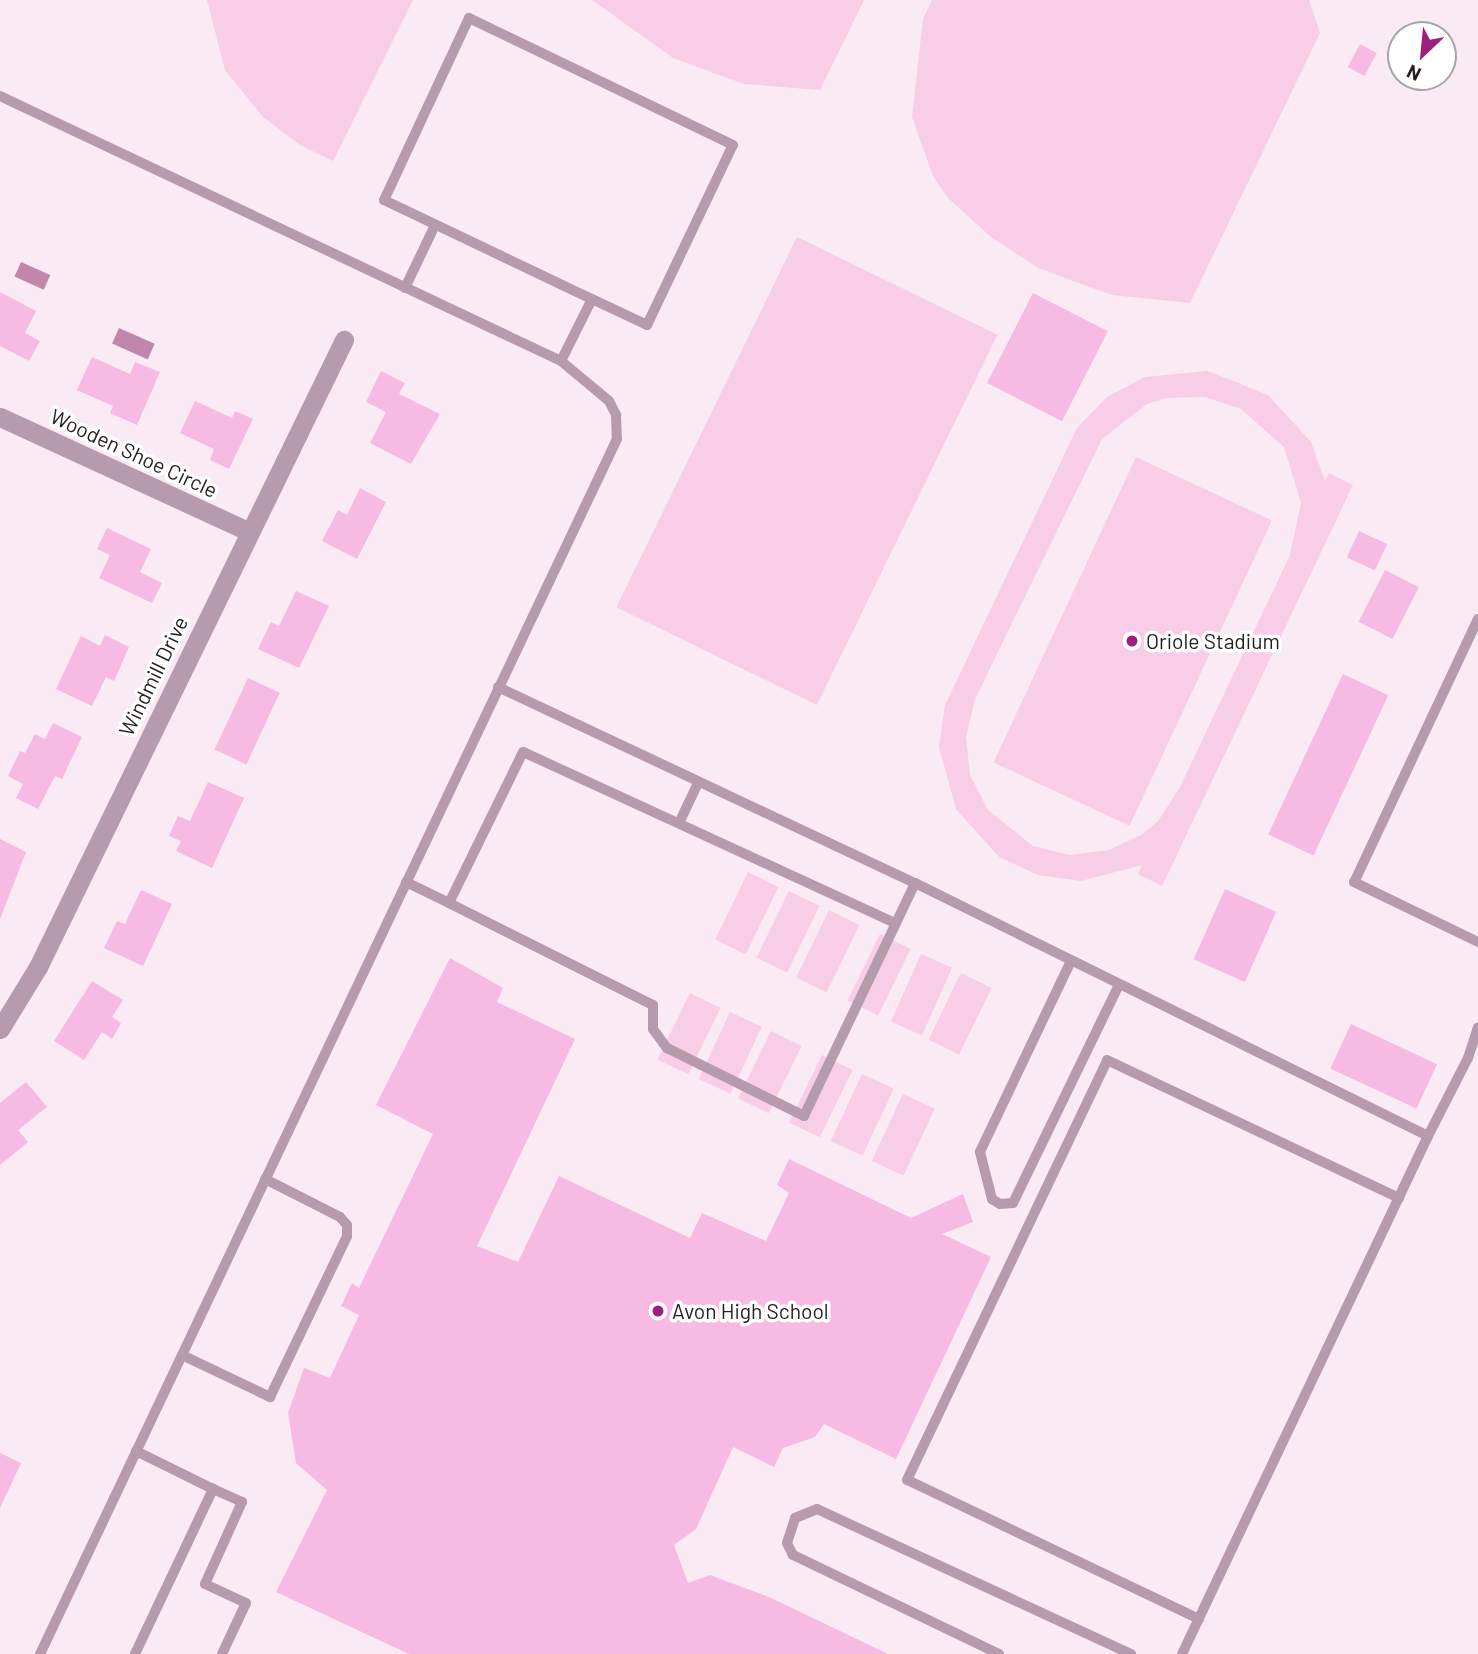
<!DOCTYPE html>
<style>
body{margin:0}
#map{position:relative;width:1478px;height:1654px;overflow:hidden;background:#f9eaf3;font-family:Barlow,sans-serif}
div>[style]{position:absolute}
.green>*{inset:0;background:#f8cde8;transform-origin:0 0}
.water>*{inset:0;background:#c086ac;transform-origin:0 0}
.building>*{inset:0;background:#f7bae2;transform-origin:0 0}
.service>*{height:10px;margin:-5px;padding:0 5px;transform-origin:5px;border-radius:5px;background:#b69bac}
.minor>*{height:19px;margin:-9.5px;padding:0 9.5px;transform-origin:9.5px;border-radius:9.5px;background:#b69bac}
.dots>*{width:19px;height:19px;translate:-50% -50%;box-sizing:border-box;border:4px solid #fff;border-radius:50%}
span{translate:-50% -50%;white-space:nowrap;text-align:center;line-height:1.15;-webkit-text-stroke:7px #fff;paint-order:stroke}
.street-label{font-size:21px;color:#231d20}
.poi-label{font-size:21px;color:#231d20}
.left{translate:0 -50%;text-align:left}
.north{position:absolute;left:1387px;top:21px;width:70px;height:70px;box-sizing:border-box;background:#fff;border:2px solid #a7a5a6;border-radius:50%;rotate:206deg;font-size:19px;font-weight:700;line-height:28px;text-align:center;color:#231d20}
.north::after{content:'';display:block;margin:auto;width:24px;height:32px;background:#9a227c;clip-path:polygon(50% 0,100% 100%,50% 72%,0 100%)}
</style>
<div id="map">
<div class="green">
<div style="clip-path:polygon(207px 0,413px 0,333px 161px,300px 145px,263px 117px,225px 70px)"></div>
<div style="clip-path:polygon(592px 0,864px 0,820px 90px,744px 84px,673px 58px)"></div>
<div style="clip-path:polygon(932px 0,1309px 0,1320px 33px,1190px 303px,1112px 295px,1038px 268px,991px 237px,948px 198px,933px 176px,912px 117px,923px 19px)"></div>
<div style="left:797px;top:237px;width:223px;height:412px;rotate:26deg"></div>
<div style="clip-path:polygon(evenodd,1208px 371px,1268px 395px,1311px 442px,1325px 481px,1329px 473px,1353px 485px,1162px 886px,1138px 874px,1142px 865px,1081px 881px,1038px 875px,999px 857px,956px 809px,939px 747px,945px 705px,1077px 428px,1107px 397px,1145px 377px,1208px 371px,1205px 397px,1241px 409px,1284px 447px,1301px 503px,1290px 555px,1179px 789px,1158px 821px,1143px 834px,1109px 850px,1070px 855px,1033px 846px,988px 810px,970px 775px,966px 737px,975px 699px,1102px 439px,1147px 404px,1166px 398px,1205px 397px)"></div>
<div style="left:1136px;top:457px;width:150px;height:337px;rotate:25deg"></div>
<div style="left:748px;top:872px;width:34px;height:75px;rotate:26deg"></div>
<div style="left:789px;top:891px;width:34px;height:74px;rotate:26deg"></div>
<div style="left:829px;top:910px;width:34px;height:75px;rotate:26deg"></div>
<div style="left:880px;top:934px;width:34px;height:74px;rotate:26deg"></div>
<div style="left:921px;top:954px;width:34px;height:74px;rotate:24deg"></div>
<div style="left:961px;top:973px;width:34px;height:74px;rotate:26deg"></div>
<div style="left:690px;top:993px;width:34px;height:74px;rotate:26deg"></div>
<div style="left:730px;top:1012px;width:35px;height:74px;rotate:25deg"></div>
<div style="left:771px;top:1031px;width:34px;height:75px;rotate:26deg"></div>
<div style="left:822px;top:1055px;width:34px;height:75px;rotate:26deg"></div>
<div style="left:862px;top:1074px;width:35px;height:74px;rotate:25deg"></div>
<div style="left:903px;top:1094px;width:35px;height:74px;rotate:25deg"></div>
</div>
<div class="water">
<div style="left:21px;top:262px;width:32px;height:16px;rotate:24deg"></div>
<div style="left:119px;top:328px;width:39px;height:17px;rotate:24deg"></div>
</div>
<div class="building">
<div style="left:1360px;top:44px;width:19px;height:26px;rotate:28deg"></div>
<div style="clip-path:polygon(0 292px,36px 311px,25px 333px,40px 341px,29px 361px,0 346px)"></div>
<div style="left:1033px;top:293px;width:84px;height:101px;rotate:27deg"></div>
<div style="clip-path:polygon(92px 357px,130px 374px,135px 362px,160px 372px,137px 425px,110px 413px,113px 406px,77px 390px)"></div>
<div style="clip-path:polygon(381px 371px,405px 383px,399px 394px,440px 414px,411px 464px,370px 443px,386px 412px,366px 402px)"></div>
<div style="clip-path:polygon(195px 401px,232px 418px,235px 411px,253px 419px,229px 469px,210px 460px,214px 449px,180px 433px)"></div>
<div style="clip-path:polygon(360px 488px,386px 502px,357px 559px,322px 541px,338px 510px,347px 515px)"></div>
<div style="clip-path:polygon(107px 528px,151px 549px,140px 572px,162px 583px,152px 603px,99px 578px,110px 555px,97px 549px)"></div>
<div style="left:1359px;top:531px;width:31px;height:29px;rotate:25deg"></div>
<div style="left:1385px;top:570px;width:38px;height:58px;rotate:27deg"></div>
<div style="clip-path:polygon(296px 591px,329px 606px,299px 668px,258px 649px,271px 622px,279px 626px)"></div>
<div style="clip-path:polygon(105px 635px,129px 647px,114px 681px,106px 677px,92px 706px,56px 689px,81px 636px,100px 646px)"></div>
<div style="left:1343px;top:674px;width:50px;height:177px;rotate:25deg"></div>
<div style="left:248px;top:678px;width:35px;height:79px;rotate:25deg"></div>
<div style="clip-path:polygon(53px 723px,82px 737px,62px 779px,55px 776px,38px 809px,16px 798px,23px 784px,8px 776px,20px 751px,25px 753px,35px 734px,45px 739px)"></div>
<div style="clip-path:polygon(208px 782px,244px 798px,212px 868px,176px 851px,181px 841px,169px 836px,178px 816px,190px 821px)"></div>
<div style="clip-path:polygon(0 839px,26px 852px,0 919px)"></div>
<div style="left:1225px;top:889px;width:56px;height:77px;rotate:24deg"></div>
<div style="clip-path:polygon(141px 890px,172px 904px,143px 966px,104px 948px,117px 921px,125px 924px)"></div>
<div style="clip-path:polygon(450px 958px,503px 988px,497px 1002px,575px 1039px,477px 1246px,518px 1262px,559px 1176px,690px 1238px,702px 1213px,766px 1241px,789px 1193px,777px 1185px,789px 1159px,911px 1218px,963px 1194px,973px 1222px,942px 1234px,991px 1257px,896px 1459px,824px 1424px,815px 1437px,783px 1448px,774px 1467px,733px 1447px,696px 1529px,674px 1545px,688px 1583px,710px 1575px,771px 1598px,888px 1654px,409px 1654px,276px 1592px,327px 1490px,296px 1463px,288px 1413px,304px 1368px,330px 1378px,359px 1315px,341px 1306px,352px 1283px,359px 1288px,433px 1134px,376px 1105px)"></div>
<div style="clip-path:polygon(92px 981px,123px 1000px,112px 1017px,121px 1023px,112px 1039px,102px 1032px,84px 1060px,54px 1041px)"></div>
<div style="left:1351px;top:1024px;width:95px;height:49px;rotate:25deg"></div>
<div style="clip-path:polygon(26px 1082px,47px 1107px,18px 1130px,28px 1142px,0 1165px,0 1103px)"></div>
<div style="clip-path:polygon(0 1453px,21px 1463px,0 1508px)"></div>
</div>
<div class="service">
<div style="left:0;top:96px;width:620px;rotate:25.28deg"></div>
<div style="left:561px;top:361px;width:62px;rotate:39.8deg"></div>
<div style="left:609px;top:401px;width:16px;rotate:63deg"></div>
<div style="left:616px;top:415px;width:24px;rotate:88deg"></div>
<div style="left:617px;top:439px;width:1345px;rotate:115.4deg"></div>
<div style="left:405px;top:288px;width:70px;rotate:-64.5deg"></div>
<div style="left:561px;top:361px;width:69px;rotate:-63.4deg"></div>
<div style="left:592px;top:299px;width:61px;rotate:25.3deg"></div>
<div style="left:647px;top:325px;width:199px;rotate:-64.5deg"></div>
<div style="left:733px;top:145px;width:293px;rotate:-154.3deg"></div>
<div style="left:469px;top:18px;width:201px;rotate:115deg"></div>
<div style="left:384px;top:200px;width:230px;rotate:25.5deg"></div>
<div style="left:1478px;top:619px;width:291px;rotate:115.2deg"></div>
<div style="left:1354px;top:882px;width:138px;rotate:25.8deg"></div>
<div style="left:498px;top:687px;width:461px;rotate:25.2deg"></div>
<div style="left:915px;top:883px;width:572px;rotate:26.25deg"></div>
<div style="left:1428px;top:1136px;width:573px;rotate:115.4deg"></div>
<div style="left:680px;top:821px;width:42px;rotate:-64.7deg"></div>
<div style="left:406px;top:882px;width:48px;rotate:26deg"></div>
<div style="left:895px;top:923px;width:409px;rotate:-155.3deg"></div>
<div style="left:523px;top:752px;width:168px;rotate:116.1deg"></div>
<div style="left:449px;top:903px;width:228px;rotate:26.6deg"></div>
<div style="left:653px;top:1005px;width:24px;rotate:90deg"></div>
<div style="left:653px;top:1029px;width:24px;rotate:54deg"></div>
<div style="left:667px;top:1048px;width:153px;rotate:26.4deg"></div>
<div style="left:804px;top:1116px;width:258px;rotate:-64.5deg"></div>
<div style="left:1070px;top:963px;width:209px;rotate:115.5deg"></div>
<div style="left:980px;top:1152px;width:49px;rotate:75.7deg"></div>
<div style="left:992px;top:1199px;width:9px;rotate:32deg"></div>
<div style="left:1000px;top:1204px;width:13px;rotate:-4deg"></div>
<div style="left:1013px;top:1203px;width:240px;rotate:-64.1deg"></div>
<div style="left:1428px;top:1136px;width:88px;rotate:-62.9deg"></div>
<div style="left:1468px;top:1058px;width:32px;rotate:-72deg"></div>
<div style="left:182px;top:1355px;width:98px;rotate:25.5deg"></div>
<div style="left:270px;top:1397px;width:178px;rotate:-64.4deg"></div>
<div style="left:347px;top:1236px;width:11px;rotate:-90deg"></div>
<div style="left:347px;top:1225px;width:11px;rotate:-131deg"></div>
<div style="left:340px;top:1217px;width:84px;rotate:-153.1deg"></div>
<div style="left:213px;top:1489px;width:32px;rotate:24deg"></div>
<div style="left:242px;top:1502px;width:90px;rotate:114.3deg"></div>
<div style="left:205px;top:1584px;width:45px;rotate:24.9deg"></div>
<div style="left:246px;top:1603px;width:56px;rotate:115.2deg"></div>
<div style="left:1199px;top:1619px;width:323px;rotate:-154.5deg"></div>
<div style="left:907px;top:1480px;width:465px;rotate:-64.5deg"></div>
<div style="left:1107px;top:1060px;width:323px;rotate:25.3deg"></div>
<div style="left:135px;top:1654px;width:183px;rotate:-64.7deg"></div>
<div style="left:213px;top:1489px;width:86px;rotate:-153.7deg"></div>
<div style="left:999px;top:1654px;width:229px;rotate:-154.3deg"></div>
<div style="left:793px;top:1555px;width:13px;rotate:-117deg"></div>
<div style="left:787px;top:1543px;width:26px;rotate:-72deg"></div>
<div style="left:795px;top:1518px;width:24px;rotate:-22deg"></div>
<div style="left:817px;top:1509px;width:346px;rotate:24.8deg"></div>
</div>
<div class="minor">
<div style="left:0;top:417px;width:273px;rotate:24.7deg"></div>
<div style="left:0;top:1029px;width:73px;rotate:-58.5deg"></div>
<div style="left:38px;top:967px;width:698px;rotate:-63.99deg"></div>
</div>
<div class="dots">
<div style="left:1132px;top:641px;background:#9a227c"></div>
<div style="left:658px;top:1311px;background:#9a227c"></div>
</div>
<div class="street-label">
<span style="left:134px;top:453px;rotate:25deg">Wooden Shoe Circle</span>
<span style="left:153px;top:676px;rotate:-64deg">Windmill Drive</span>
</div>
<div class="poi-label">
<span class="left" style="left:1146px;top:641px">Oriole Stadium</span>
<span class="left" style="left:672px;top:1311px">Avon High School</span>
</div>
<div class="north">N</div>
</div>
